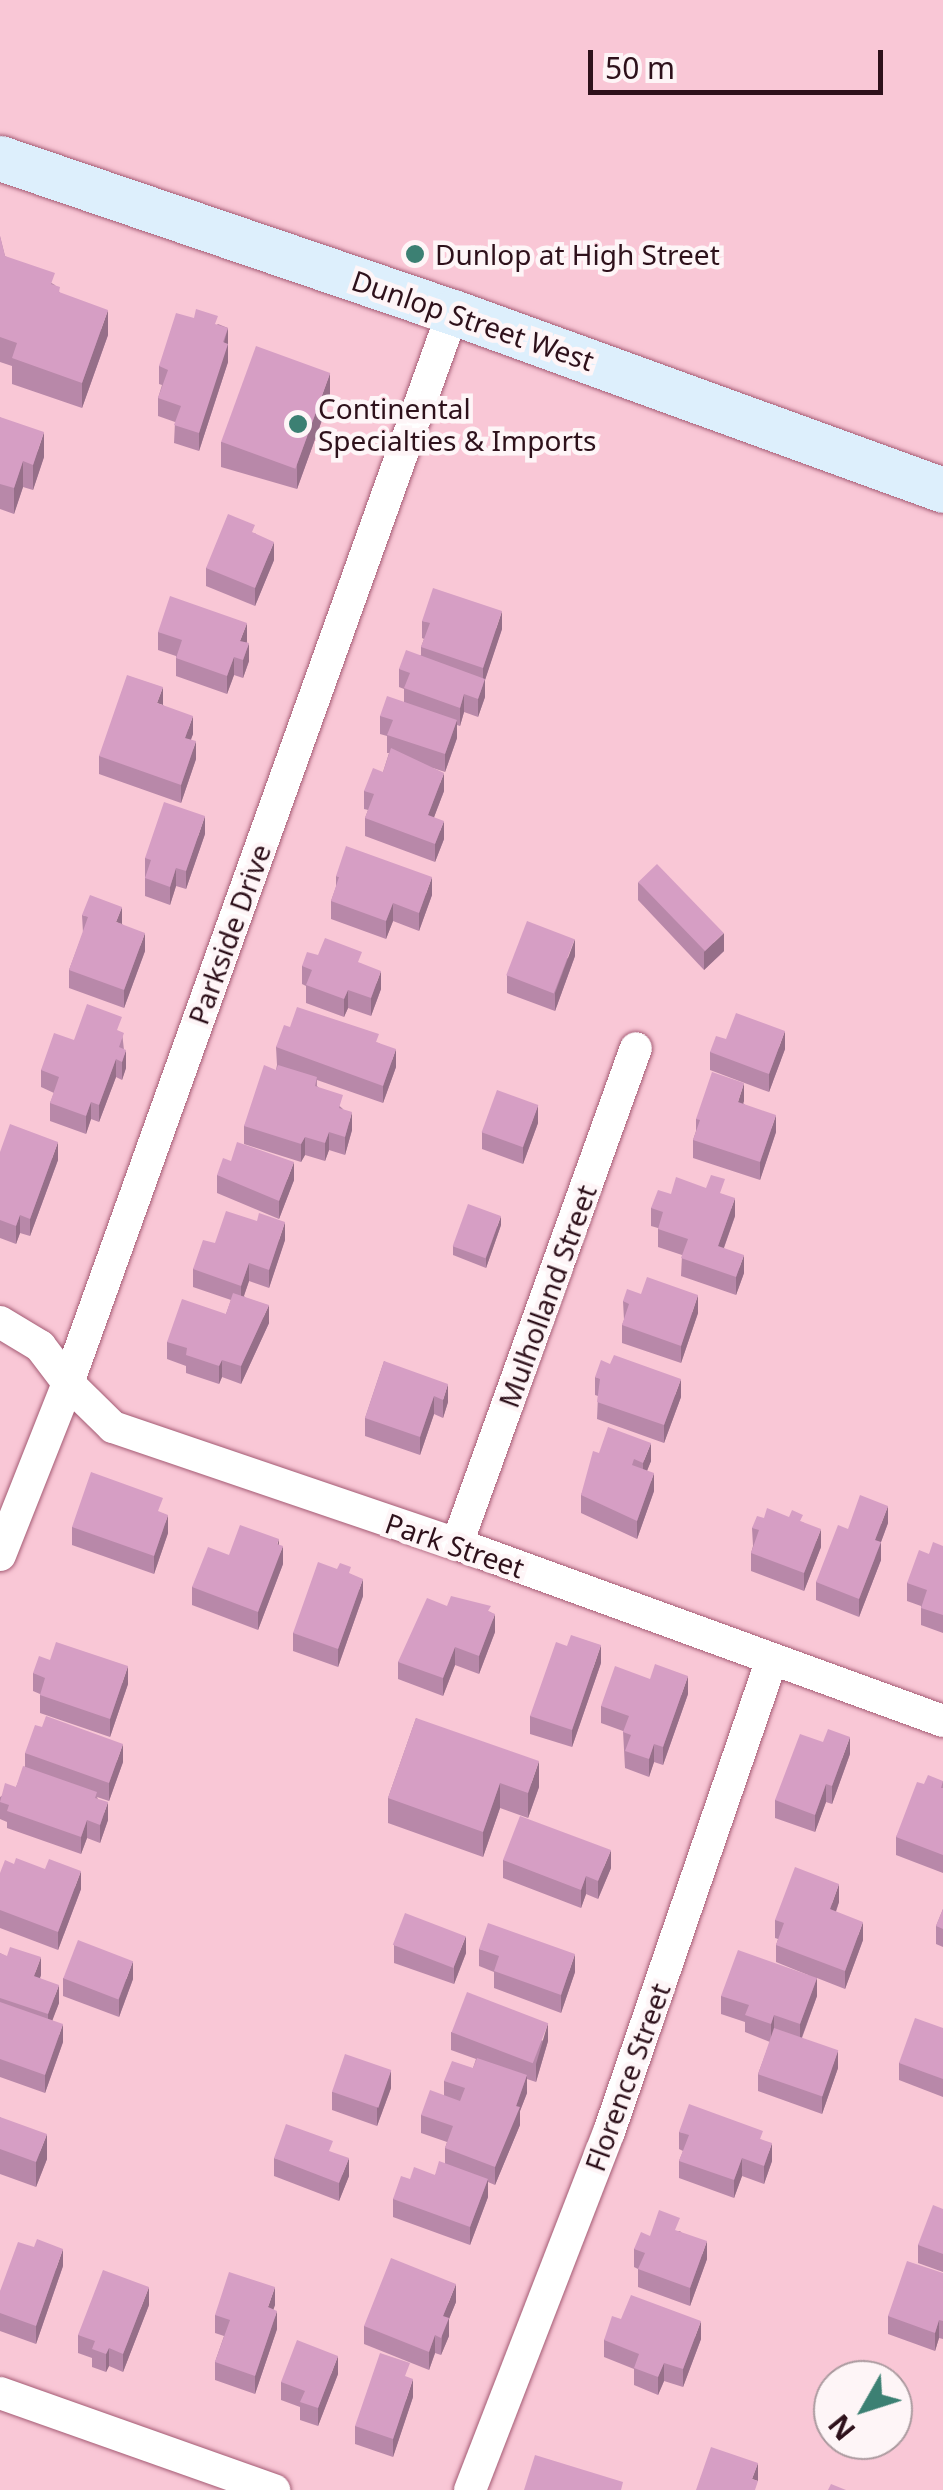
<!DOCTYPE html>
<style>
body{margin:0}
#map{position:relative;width:943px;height:2490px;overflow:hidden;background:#f9c7d6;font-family:"Noto Sans",sans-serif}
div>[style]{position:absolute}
.roads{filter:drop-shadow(0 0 2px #a45b74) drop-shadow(0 0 2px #a45b74)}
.minor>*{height:32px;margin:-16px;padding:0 16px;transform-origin:16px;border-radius:16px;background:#fff}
.secondary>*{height:45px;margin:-22.5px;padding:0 22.5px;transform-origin:22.5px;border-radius:22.5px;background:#ddeffc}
.wall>*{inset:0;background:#b888a9}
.shaded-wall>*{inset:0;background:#966f89}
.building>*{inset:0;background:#d69ec4;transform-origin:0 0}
.dots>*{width:28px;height:28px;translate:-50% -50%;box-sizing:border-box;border:5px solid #fef5f7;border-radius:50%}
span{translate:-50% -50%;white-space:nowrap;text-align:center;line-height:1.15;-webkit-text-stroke:9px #fef5f7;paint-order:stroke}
.poi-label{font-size:28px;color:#2e111b}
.left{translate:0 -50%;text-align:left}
.street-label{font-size:28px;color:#2e111b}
.north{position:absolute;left:813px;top:2360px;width:100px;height:100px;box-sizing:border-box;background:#fef5f7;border:2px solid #ab9a9f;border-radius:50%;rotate:231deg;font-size:28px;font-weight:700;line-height:40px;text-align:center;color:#2e111b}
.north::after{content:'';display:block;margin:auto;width:35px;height:45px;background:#3c8073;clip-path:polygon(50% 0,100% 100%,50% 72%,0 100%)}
.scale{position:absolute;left:588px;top:50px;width:295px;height:45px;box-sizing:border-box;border:5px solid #2e111b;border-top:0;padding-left:12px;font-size:30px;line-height:35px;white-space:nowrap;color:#2e111b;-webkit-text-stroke:8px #fef5f7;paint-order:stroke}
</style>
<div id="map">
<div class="roads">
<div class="minor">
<div style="left:0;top:1322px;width:47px;rotate:31deg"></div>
<div style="left:40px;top:1346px;width:46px;rotate:52.9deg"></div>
<div style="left:68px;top:1383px;width:63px;rotate:44.4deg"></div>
<div style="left:113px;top:1427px;width:363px;rotate:18.8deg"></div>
<div style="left:457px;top:1544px;width:517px;rotate:20.01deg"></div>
<div style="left:457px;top:1544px;width:527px;rotate:-70.16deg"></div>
<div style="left:0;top:1555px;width:185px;rotate:-68.4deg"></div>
<div style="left:68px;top:1383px;width:1138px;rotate:-70.23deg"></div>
<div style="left:0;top:2393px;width:291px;rotate:19.5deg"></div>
<div style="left:470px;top:2490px;width:384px;rotate:-68.8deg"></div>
<div style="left:609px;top:2132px;width:500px;rotate:-70.99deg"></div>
</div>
<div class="secondary">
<div style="left:0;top:158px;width:478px;rotate:18.8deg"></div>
<div style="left:453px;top:312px;width:521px;rotate:19.96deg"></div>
</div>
</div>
<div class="wall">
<div style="clip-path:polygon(0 236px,5px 256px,55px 285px,60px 293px,108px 335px,82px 408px,12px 384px,12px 366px,0 362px)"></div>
<div style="clip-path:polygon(218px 324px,228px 328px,228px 362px,199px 451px,174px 443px,175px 422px,158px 416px,158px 398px,162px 385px,159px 384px,159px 366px)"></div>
<div style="clip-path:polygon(330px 398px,297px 489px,221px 467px,221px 442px)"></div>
<div style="clip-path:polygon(0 417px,44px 457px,33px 490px,23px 487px,14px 514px,0 509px)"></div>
<div style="clip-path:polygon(255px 533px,274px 560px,255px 606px,206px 586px,206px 568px)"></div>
<div style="clip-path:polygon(422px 621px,502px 629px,485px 680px,485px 697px,478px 717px,464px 712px,460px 726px,457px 725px,457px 738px,445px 772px,433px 768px,444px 791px,434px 817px,444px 839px,435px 862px,365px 836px,365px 818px,368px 810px,364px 809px,364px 791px,383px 772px,389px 753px,387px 753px,387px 736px,380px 734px,380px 716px,404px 702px,404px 689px,399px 687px,399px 669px,421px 655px,421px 647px,424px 639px,422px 638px)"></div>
<div style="clip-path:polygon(158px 632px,247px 641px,249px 661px,243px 678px,234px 675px,227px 694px,176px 676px,176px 656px,158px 650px)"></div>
<div style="clip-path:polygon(163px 705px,193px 734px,191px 739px,196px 759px,181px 803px,99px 774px,99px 756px)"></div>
<div style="clip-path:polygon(205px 834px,186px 889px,176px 886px,170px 905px,145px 896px,145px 858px)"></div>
<div style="clip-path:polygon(336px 876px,432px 895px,419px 931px,393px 921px,386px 939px,331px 919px,331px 901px,336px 887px)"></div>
<div style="clip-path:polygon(638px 882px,724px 951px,704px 970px,638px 900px)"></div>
<div style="clip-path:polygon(82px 915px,122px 924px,145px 951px,124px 1008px,69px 988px,69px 970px,83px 933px)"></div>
<div style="clip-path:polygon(318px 955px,362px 964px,381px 989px,371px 1016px,348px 1008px,344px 1017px,306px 1003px,306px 986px,302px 984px,302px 966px)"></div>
<div style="clip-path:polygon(575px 956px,555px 1011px,507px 993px,507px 975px)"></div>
<div style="clip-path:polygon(290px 1027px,379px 1043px,396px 1067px,383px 1103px,317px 1080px,317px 1086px,343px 1109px,352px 1130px,345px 1155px,329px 1150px,325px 1161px,305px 1155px,301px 1162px,244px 1144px,244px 1126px,276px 1070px,277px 1065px,276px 1047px)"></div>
<div style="clip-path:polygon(122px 1032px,126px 1068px,122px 1080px,116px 1077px,99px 1122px,91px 1119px,86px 1134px,50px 1121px,50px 1103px,54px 1093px,41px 1087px,41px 1070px,74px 1040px)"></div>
<div style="clip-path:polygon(726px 1039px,785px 1049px,769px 1092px,710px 1070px,710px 1052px)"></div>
<div style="clip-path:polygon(744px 1101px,743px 1103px,776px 1132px,760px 1180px,693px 1158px,693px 1140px,696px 1131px,696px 1119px)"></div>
<div style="clip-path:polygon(538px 1123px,523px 1164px,482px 1149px,482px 1132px)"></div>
<div style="clip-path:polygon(0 1152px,58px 1160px,30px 1236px,20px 1233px,16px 1244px,0 1238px)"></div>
<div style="clip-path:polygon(217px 1175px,294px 1180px,279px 1219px,217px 1193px)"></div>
<div style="clip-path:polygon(671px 1194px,725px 1195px,735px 1216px,724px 1248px,744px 1273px,736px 1295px,681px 1276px,682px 1255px,658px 1247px,658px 1228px,651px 1226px,651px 1208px)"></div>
<div style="clip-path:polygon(501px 1225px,486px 1268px,453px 1255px,453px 1246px)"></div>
<div style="clip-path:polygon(285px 1240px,269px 1288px,249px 1281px,244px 1296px,269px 1323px,241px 1384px,222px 1377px,219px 1384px,186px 1373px,186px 1366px,167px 1359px,167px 1342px,226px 1314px,231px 1300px,193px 1287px,193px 1269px,215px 1243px)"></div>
<div style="clip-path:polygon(623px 1301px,698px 1313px,681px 1363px,622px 1343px,622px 1325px,624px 1320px)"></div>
<div style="clip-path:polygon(384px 1361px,448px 1402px,443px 1418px,434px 1414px,420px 1455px,365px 1436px,365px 1418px)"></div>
<div style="clip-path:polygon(595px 1377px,681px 1397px,664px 1443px,597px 1419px,598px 1396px,595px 1395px)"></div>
<div style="clip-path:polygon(599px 1453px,651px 1461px,647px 1470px,654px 1491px,637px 1539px,581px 1513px,581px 1495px)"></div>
<div style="clip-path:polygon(163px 1513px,168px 1533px,154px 1574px,72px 1545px,72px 1527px)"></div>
<div style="clip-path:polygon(764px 1518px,803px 1522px,821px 1547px,804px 1591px,751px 1571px,751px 1553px,753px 1546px,752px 1528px)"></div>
<div style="clip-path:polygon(888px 1523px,881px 1542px,881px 1560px,859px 1617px,816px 1600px,816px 1582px,848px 1529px)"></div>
<div style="clip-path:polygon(279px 1545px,283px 1564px,258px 1630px,192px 1605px,192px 1587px,229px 1555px)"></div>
<div style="clip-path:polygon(943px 1546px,943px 1633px,921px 1625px,921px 1606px,907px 1601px,907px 1583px,929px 1554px)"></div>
<div style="clip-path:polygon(351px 1574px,363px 1596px,338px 1667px,293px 1651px,293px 1633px)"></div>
<div style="clip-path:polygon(447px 1606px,491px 1612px,495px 1632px,479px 1674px,455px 1665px,443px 1696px,398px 1679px,398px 1662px)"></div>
<div style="clip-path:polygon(601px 1663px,572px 1747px,530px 1734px,530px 1716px)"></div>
<div style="clip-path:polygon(33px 1673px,128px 1684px,110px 1737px,40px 1713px,40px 1694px,33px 1691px)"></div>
<div style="clip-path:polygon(688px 1694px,663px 1765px,654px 1762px,649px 1777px,625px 1768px,623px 1731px,601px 1723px,601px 1706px)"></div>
<div style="clip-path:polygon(416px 1718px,539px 1787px,528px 1818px,500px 1808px,483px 1857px,388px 1823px,388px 1798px)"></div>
<div style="clip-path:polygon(25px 1753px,123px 1762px,109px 1801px,97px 1797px,108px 1820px,100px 1843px,87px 1838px,81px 1854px,7px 1828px,7px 1822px,0 1819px,0 1797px,16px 1787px,25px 1766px)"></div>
<div style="clip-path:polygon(850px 1754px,832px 1804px,826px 1802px,815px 1832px,775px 1818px,775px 1800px)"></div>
<div style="clip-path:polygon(943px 1781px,943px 1873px,896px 1855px,896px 1837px,924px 1784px)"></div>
<div style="clip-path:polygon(503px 1860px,611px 1868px,598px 1899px,586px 1894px,581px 1908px,503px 1878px)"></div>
<div style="clip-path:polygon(0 1873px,81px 1889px,58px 1950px,0 1928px)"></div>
<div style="clip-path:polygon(839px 1902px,836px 1912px,863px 1940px,845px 1989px,817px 1978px,817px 1996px,802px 2038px,838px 2068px,822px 2114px,758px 2091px,758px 2074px,770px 2042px,745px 2032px,745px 2022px,721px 2014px,721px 1996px,808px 1975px,776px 1962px,776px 1945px,778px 1939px,775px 1938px,775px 1920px)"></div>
<div style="clip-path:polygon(943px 1909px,943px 1947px,936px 1944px,936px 1926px)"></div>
<div style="clip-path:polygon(394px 1945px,466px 1953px,454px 1984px,394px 1963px)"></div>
<div style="clip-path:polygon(479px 1949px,575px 1972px,561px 2013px,494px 1988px,494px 1972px,479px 1966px)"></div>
<div style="clip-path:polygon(0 1953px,41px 1975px,40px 1978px,59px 2003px,52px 2020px,63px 2042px,45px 2093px,0 2077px)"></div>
<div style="clip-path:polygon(63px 1978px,133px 1979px,119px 2017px,63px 1996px)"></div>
<div style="clip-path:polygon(943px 2028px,943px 2097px,899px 2080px,899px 2063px)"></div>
<div style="clip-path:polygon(451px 2032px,548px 2041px,536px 2082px,527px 2079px,527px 2093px,520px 2111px,520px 2125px,495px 2185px,488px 2182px,488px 2197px,470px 2245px,393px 2217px,393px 2199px,410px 2179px,435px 2175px,445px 2163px,445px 2148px,447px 2142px,421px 2133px,421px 2115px,444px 2095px,444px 2081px,473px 2068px,476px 2059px,451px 2050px)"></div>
<div style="clip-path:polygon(391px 2088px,377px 2126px,332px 2110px,332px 2092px)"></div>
<div style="clip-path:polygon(0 2117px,47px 2159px,36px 2187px,0 2174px)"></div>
<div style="clip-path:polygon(679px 2132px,763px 2140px,772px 2161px,764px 2184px,742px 2176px,734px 2198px,679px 2178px,679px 2161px,683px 2151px,679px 2149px)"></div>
<div style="clip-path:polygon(274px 2158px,349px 2176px,339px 2201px,274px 2176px)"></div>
<div style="clip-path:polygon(943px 2209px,943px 2272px,918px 2263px,918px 2245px)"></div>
<div style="clip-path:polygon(680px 2231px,707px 2259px,690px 2306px,638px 2287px,638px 2269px,634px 2267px,634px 2249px,650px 2236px)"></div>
<div style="clip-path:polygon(63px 2266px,36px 2344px,0 2331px,0 2291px)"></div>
<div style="clip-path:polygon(943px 2273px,943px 2339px,939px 2338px,935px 2351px,888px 2334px,888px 2316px)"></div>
<div style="clip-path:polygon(456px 2302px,449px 2319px,449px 2336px,441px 2355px,435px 2353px,429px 2370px,364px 2344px,364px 2326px)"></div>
<div style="clip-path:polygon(149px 2305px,123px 2372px,109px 2366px,106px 2372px,92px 2367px,92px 2358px,78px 2353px,78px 2335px)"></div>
<div style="clip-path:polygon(275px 2305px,273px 2309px,277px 2329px,255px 2394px,215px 2380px,215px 2362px,224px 2336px,215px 2333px,215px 2315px)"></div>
<div style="clip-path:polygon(621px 2319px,701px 2339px,683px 2387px,664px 2381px,658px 2395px,634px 2385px,634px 2369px,604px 2357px,604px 2340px)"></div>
<div style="clip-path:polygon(338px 2374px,318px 2426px,300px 2420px,300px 2407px,281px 2400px,281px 2382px)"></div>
<div style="clip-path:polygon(413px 2397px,393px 2457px,355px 2444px,355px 2426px)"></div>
</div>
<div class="shaded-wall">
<div style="clip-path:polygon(108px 310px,108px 335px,82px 408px,82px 383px)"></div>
<div style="clip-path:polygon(228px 328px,228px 362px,199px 451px,199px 433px)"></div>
<div style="clip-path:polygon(330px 373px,330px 398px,297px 489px,297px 464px)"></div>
<div style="clip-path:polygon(44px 432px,44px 457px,33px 490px,33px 465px)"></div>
<div style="clip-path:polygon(23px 461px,23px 487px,14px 514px,14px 488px)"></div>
<div style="clip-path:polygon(274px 542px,274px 560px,255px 606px,255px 588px)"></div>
<div style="clip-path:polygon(502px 611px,502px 629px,485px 680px,485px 697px,478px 717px,478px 699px,483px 685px,483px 668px)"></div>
<div style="clip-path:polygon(247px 623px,247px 641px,240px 659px,240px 641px)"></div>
<div style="clip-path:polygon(249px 643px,249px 661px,243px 678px,243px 660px)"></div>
<div style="clip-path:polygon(234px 657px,234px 675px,227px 694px,227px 676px)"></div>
<div style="clip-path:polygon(163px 687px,163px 705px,157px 703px)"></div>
<div style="clip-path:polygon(464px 694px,464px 712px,460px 726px,460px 708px)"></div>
<div style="clip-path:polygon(193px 716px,193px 734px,185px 755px,185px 738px)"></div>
<div style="clip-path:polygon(457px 720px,457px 738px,445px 772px,445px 754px)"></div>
<div style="clip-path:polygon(196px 741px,196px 759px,181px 803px,181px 785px)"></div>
<div style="clip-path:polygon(444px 773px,444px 791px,428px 833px,428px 815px)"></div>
<div style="clip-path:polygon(205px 816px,205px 834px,186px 889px,186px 871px)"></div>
<div style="clip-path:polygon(444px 821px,444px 839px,435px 862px,435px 844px)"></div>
<div style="clip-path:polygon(176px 868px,176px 886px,170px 905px,170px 887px)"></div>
<div style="clip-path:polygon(432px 877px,432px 895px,419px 931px,419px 913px)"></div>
<div style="clip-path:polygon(393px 903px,393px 921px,386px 939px,386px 921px)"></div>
<div style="clip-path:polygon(122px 907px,122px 924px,116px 922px)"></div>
<div style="clip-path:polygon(145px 933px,145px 951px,124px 1008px,124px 990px)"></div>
<div style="clip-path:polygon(724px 933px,724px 951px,704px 970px,704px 952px)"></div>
<div style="clip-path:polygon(575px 939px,575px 956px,555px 1011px,555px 993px)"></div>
<div style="clip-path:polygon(381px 971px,381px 989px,371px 1016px,371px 998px)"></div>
<div style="clip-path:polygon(348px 990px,348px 1008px,344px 1017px,344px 999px)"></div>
<div style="clip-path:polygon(785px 1031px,785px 1049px,769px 1092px,769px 1074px)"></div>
<div style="clip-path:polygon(396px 1049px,396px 1067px,383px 1103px,383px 1086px)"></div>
<div style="clip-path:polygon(126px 1050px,126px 1068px,122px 1080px,122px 1062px)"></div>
<div style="clip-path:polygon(116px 1059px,116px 1077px,99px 1122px,99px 1105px)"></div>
<div style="clip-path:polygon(744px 1083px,744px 1101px,738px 1119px,738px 1102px)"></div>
<div style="clip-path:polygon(91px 1102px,91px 1119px,86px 1134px,86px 1116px)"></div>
<div style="clip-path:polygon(538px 1105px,538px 1123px,523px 1164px,523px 1146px)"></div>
<div style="clip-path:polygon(352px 1112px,352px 1130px,345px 1155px,345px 1137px)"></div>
<div style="clip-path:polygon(776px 1115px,776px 1132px,760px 1180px,760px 1162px)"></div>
<div style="clip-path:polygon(329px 1132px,329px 1150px,325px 1161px,325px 1143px)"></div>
<div style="clip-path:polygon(305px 1137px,305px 1155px,301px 1162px,301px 1144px)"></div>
<div style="clip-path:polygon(58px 1142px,58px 1160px,30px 1236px,30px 1219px)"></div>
<div style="clip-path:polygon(294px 1162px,294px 1180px,279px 1219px,279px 1201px)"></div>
<div style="clip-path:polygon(735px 1198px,735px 1216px,718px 1264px,718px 1246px)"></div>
<div style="clip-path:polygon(20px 1215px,20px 1233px,16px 1244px,16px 1226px)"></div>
<div style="clip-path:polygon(501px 1216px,501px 1225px,486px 1268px,486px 1258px)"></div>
<div style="clip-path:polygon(285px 1222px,285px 1240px,269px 1288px,269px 1270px)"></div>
<div style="clip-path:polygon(744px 1255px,744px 1273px,736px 1295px,736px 1277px)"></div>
<div style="clip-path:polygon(249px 1263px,249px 1281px,241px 1304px,241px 1286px)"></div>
<div style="clip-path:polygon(698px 1295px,698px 1313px,681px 1363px,681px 1346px)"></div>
<div style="clip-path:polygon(269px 1305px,269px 1323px,241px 1384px,241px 1366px)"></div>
<div style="clip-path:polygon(222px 1360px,222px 1377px,219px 1384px,219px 1366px)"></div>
<div style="clip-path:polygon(681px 1379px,681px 1397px,664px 1443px,664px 1425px)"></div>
<div style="clip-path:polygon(448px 1384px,448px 1402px,443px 1418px,443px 1400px)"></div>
<div style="clip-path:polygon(434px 1396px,434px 1414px,420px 1455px,420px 1437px)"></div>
<div style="clip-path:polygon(651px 1443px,651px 1461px,643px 1481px,643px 1463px)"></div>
<div style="clip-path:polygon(654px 1473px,654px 1491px,637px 1539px,637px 1521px)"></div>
<div style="clip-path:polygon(888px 1506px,888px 1523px,875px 1558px,875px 1540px)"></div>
<div style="clip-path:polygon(168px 1515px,168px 1533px,154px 1574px,154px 1556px)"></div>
<div style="clip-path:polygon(821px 1529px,821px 1547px,804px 1591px,804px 1573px)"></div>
<div style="clip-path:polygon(279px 1539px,279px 1556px,283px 1546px,283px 1564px,258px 1630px,258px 1612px)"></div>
<div style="clip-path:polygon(881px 1542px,881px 1560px,859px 1617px,859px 1599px)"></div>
<div style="clip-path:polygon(363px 1579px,363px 1596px,338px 1667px,338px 1649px)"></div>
<div style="clip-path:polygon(495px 1614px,495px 1632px,479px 1674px,479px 1656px)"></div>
<div style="clip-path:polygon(601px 1645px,601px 1663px,572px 1747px,572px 1730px)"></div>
<div style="clip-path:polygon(455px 1647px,455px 1665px,443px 1696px,443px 1678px)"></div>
<div style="clip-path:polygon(128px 1666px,128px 1684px,110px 1737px,110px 1719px)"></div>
<div style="clip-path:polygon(688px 1676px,688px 1694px,663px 1765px,663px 1747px)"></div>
<div style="clip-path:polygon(850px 1737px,850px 1754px,832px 1804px,832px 1786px)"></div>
<div style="clip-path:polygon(123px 1744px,123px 1762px,109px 1801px,109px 1783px)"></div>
<div style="clip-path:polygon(654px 1744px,654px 1762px,649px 1777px,649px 1759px)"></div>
<div style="clip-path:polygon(539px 1761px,539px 1787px,528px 1818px,528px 1793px)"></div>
<div style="clip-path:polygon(500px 1783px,500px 1808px,483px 1857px,483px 1832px)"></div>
<div style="clip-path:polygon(826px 1784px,826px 1802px,815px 1832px,815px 1815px)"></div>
<div style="clip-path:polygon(108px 1802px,108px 1820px,100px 1843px,100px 1825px)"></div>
<div style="clip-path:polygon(87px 1820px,87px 1838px,81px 1854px,81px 1837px)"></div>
<div style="clip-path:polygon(611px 1850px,611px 1868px,598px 1899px,598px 1881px)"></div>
<div style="clip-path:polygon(81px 1871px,81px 1889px,58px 1950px,58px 1932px)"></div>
<div style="clip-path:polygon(586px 1876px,586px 1894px,581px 1908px,581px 1890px)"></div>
<div style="clip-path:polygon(839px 1884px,839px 1902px,830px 1927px,830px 1909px)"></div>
<div style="clip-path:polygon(863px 1922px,863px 1940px,845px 1989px,845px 1971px)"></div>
<div style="clip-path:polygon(466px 1936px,466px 1953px,454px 1984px,454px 1966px)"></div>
<div style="clip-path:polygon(575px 1954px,575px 1972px,561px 2013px,561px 1995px)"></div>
<div style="clip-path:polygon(41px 1957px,41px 1975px,34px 1994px,34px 1976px)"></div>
<div style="clip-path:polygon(133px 1961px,133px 1979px,119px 2017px,119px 1999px)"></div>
<div style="clip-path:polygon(817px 1978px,817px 1996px,800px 2042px,800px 2024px)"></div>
<div style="clip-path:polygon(59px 1985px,59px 2003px,48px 2032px,48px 2014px)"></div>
<div style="clip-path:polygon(774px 2015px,774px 2033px,771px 2042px,771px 2024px)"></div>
<div style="clip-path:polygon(548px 2023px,548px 2041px,536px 2082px,536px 2064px)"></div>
<div style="clip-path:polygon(63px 2024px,63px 2042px,45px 2093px,45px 2075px)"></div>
<div style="clip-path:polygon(838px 2050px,838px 2068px,822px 2114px,822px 2096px)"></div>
<div style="clip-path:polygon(391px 2070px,391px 2088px,377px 2126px,377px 2108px)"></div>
<div style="clip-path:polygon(527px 2075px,527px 2093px,520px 2111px,520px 2125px,495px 2185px,495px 2167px)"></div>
<div style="clip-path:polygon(47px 2134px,47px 2159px,36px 2187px,36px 2162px)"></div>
<div style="clip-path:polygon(772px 2143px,772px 2161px,764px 2184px,764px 2166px)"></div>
<div style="clip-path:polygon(349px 2158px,349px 2176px,339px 2201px,339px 2183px)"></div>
<div style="clip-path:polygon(742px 2158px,742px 2176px,734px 2198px,734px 2180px)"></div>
<div style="clip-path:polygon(488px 2179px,488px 2197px,470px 2245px,470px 2227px)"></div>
<div style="clip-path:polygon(707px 2241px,707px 2259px,690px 2306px,690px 2288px)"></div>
<div style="clip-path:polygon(63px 2249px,63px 2266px,36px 2344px,36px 2326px)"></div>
<div style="clip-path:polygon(456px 2284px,456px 2302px,449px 2319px,449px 2336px,441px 2355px,443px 2316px)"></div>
<div style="clip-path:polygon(149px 2287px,149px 2305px,123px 2372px,123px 2354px)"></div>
<div style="clip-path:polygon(275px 2287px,275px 2305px,268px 2325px,268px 2307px)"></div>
<div style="clip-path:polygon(277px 2311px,277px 2329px,255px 2394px,255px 2376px)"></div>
<div style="clip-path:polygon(939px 2320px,939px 2338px,935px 2351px,935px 2333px)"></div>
<div style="clip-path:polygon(701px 2321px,701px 2339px,683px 2387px,683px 2369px)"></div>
<div style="clip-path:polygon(435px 2335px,435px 2353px,429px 2370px,429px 2352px)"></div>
<div style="clip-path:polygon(109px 2348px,109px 2366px,106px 2372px,106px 2354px)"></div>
<div style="clip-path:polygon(338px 2356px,338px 2374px,318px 2426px,318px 2408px)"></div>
<div style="clip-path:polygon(664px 2363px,664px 2381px,658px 2395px,658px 2377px)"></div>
<div style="clip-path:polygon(413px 2379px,413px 2397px,393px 2457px,393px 2439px)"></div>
<div style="clip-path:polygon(758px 2463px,758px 2481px,752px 2479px)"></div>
</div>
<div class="building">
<div style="clip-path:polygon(0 236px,5px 256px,55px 273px,51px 284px,60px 287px,59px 292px,108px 310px,82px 383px,12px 358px,17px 343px,0 337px)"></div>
<div style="clip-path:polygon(196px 309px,218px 316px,215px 324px,228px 328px,223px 342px,228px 344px,199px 433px,174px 425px,181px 406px,158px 398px,168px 370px,159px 366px,176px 313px,194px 318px)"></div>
<div style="left:256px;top:346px;width:79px;height:102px;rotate:20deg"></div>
<div style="clip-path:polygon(0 417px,44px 432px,33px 465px,23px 461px,14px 488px,0 484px)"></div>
<div style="clip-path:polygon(228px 514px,255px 525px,252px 532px,274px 542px,255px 588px,206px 568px)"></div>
<div style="clip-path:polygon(433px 588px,502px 611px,483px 668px,421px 647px,430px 623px,422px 621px)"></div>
<div style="clip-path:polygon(170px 596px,247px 623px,240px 641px,249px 643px,243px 660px,234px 657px,227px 676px,176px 658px,182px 640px,158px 632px)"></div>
<div style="clip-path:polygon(406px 650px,485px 679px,478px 699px,464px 694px,460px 708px,404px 688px,410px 673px,399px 669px)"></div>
<div style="clip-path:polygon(127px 675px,163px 687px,157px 703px,193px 716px,185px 738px,196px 741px,181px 785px,99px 756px)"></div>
<div style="clip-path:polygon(387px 696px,457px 720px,445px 754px,387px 735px,393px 720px,380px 716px)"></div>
<div style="clip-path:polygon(391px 748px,444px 773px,428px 815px,444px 821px,435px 844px,365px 818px,374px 794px,364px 791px,373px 768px,383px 772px)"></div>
<div style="clip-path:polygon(164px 802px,205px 816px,186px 871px,176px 868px,170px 887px,145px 878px,151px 860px,145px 858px)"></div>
<div style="clip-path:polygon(346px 846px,432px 877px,419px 913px,393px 903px,386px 921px,331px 901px,339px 877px,336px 876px)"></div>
<div style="left:657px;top:864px;width:96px;height:26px;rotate:46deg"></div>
<div style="clip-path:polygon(90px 895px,122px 907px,116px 922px,145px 933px,124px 990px,69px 970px,88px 917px,82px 915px)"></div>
<div style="left:527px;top:921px;width:51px;height:58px;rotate:21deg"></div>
<div style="clip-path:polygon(325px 938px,362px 952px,358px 962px,381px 971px,371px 998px,348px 990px,344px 999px,306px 985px,312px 970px,302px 966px,307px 952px,318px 955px)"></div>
<div style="clip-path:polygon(87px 1004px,122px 1017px,117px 1030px,124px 1033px,119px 1047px,126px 1050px,122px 1062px,116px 1059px,99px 1105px,91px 1102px,86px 1116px,50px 1103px,59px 1077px,41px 1070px,54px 1033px,74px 1040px)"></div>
<div style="clip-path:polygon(297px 1007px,379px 1034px,376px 1042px,396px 1049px,383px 1086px,276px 1047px,284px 1025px,290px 1027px)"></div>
<div style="clip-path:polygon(736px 1013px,785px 1031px,769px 1074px,710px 1052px,716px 1036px,726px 1039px)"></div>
<div style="clip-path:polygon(264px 1065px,276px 1070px,278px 1065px,317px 1077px,315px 1086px,343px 1095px,339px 1108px,352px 1112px,345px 1137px,329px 1132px,325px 1143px,305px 1137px,301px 1144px,244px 1126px)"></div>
<div style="clip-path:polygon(712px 1072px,744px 1083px,738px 1102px,776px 1115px,760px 1162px,693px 1140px,700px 1120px,696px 1119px)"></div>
<div style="left:497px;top:1090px;width:44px;height:45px;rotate:20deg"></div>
<div style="clip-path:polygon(10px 1124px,58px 1142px,30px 1219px,20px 1215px,16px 1226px,0 1220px,0 1152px)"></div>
<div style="clip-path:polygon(237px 1142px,294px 1162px,279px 1201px,217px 1175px,223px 1158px,231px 1161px)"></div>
<div style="clip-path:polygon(711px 1175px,725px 1179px,720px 1193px,735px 1198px,718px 1246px,744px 1255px,736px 1277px,681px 1258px,688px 1239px,658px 1229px,663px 1212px,651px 1208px,658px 1190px,671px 1194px,676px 1177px,706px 1188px)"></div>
<div style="left:468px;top:1204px;width:35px;height:45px;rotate:20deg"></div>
<div style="clip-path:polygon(226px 1211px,257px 1221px,259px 1213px,285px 1222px,269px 1270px,249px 1263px,241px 1286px,193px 1269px,203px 1240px,215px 1243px)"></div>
<div style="clip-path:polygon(647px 1277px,698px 1295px,681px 1346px,622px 1325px,629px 1304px,623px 1301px,627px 1289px,641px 1294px)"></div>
<div style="clip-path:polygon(233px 1293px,269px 1305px,241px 1366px,222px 1360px,219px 1366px,186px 1355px,187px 1348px,167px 1342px,182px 1299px,226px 1314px)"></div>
<div style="clip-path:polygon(614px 1355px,681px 1379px,664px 1425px,597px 1402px,600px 1379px,595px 1377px,601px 1360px,610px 1364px)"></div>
<div style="clip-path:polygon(384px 1361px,448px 1384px,443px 1400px,434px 1396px,420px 1437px,365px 1418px)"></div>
<div style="clip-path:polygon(608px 1427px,651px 1443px,643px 1463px,634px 1459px,632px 1465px,654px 1473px,637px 1521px,581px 1495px,593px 1451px,599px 1453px)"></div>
<div style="clip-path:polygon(91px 1472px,163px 1498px,158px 1511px,168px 1515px,154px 1556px,72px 1527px)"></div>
<div style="clip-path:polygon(860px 1495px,888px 1506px,875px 1540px,881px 1542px,859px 1599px,816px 1582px,838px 1525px,848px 1529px)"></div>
<div style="clip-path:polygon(767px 1508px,789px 1517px,792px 1510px,803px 1515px,800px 1521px,821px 1529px,804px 1573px,751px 1553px,759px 1530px,752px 1528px,757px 1516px,764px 1518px)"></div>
<div style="clip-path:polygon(240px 1525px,279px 1539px,277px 1544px,283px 1546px,258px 1612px,192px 1587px,208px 1547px,229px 1555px)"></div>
<div style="clip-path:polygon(933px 1542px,943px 1546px,943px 1615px,921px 1608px,927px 1590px,907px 1583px,919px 1550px,929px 1554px)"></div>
<div style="clip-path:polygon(318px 1562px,337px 1569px,340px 1563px,351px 1567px,349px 1573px,363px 1579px,338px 1649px,293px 1633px)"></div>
<div style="clip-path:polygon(451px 1596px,491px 1606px,488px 1611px,495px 1614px,479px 1656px,455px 1647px,443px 1678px,398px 1662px,427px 1598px,447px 1606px)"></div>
<div style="clip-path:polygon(571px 1635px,601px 1645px,572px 1730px,530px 1716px,556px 1642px,567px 1646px)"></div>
<div style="clip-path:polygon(56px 1642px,128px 1666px,110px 1719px,40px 1695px,45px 1678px,33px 1673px,39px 1656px,50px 1660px)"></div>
<div style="clip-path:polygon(655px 1664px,688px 1676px,663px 1747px,654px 1744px,649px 1759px,625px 1751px,631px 1735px,623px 1732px,629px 1716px,601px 1706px,615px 1666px,650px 1679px)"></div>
<div style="clip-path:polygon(46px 1716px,123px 1744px,109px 1783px,25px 1753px,35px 1725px,42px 1727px)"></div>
<div style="clip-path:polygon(416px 1718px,539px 1761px,528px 1793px,500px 1783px,483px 1832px,388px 1798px)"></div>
<div style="clip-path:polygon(828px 1729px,850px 1737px,832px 1786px,826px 1784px,815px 1815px,775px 1800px,800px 1734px,823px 1742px)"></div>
<div style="clip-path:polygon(23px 1766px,97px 1792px,95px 1798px,108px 1802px,100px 1825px,87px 1820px,81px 1837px,7px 1811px,9px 1805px,0 1802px,5px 1783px,16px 1787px)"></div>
<div style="clip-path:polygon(928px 1775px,943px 1781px,941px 1788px,943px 1788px,943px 1855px,896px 1837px,917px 1782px,924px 1784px)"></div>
<div style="clip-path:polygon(520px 1816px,611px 1850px,598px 1881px,586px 1876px,581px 1890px,503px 1860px)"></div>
<div style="clip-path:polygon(16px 1858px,45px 1869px,49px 1859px,81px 1871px,58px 1932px,0 1910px,0 1873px,5px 1860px,14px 1864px)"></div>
<div style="clip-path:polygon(795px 1867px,839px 1884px,830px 1909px,863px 1922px,845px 1971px,776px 1945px,784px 1923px,775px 1920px)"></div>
<div style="clip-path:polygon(943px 1909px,943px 1929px,936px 1926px)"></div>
<div style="left:405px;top:1913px;width:65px;height:34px;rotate:21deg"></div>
<div style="clip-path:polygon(488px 1923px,575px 1954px,561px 1995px,494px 1971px,499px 1956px,479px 1949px)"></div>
<div style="left:78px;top:1940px;width:59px;height:41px;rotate:21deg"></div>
<div style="clip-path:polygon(10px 1947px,41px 1957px,34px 1976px,59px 1985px,48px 2014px,0 1998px,0 1953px,7px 1956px)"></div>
<div style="clip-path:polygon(738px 1950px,817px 1978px,800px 2024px,774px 2015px,771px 2024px,745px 2015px,749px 2005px,721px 1996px)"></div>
<div style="left:467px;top:1992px;width:87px;height:43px;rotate:21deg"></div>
<div style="clip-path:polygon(0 2002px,63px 2024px,45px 2075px,0 2059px)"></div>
<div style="clip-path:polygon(915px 2018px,943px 2028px,943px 2079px,899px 2063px)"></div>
<div style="left:774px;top:2028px;width:68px;height:49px;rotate:19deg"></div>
<div style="left:345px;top:2054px;width:49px;height:40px;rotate:19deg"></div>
<div style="clip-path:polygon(477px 2058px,527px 2075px,516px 2106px,520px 2107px,495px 2167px,445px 2148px,453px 2126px,421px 2115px,430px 2090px,460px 2101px,465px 2088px,444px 2081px,452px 2061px,473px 2068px)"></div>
<div style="clip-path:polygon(689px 2104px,763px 2131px,760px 2139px,772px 2143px,764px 2166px,742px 2158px,734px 2180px,679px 2161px,689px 2135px,679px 2132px)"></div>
<div style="clip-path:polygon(0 2117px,47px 2134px,36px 2162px,0 2149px)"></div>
<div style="clip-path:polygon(286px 2124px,333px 2141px,329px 2151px,349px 2158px,339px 2183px,274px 2158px)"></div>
<div style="clip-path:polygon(439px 2161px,488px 2179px,470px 2227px,393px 2199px,401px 2176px,410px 2179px,414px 2167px,435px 2175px)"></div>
<div style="clip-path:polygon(933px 2205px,943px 2209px,943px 2254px,918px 2245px)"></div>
<div style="clip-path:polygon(659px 2210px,680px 2218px,675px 2230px,707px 2241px,690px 2288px,638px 2269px,645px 2253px,634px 2249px,641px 2232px,650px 2236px)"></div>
<div style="clip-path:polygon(37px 2239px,63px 2249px,36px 2326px,0 2313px,0 2291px,18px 2242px,34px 2247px)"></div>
<div style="clip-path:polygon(391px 2258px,456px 2284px,443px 2316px,449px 2318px,441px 2338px,435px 2335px,429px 2352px,364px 2326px)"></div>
<div style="clip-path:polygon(907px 2261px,943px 2273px,943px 2321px,939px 2320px,935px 2333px,888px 2316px)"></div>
<div style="clip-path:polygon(103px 2270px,149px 2287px,123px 2354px,109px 2348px,106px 2354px,92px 2349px,95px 2341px,78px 2335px)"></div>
<div style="clip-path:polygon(229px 2272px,275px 2287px,268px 2307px,277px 2311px,255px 2376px,215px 2362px,230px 2320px,215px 2315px)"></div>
<div style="clip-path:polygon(631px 2295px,701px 2321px,683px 2369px,664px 2363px,658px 2377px,634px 2368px,639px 2354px,604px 2340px,612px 2316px,621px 2319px)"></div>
<div style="clip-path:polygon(297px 2340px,338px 2356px,318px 2408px,300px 2402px,305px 2391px,281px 2382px)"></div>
<div style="clip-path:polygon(380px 2353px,410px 2363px,405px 2376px,413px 2379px,393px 2439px,355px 2426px)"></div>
<div style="clip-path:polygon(711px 2447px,758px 2463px,752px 2479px,758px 2481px,755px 2490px,696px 2490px)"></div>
<div style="clip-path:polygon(535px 2455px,623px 2482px,621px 2490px,524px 2490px)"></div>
<div style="clip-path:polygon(831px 2484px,846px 2490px,828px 2490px)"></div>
</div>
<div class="dots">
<div style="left:415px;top:254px;background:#3c8073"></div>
<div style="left:298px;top:424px;background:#3c8073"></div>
</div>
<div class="poi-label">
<span class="left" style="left:435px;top:254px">Dunlop at High Street</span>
<span class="left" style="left:318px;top:424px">Continental<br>Specialties &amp; Imports</span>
</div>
<div class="street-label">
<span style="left:473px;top:320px;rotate:19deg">Dunlop Street West</span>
<span style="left:229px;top:934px;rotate:-70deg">Parkside Drive</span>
<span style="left:547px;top:1296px;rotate:-70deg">Mulholland Street</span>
<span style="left:455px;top:1545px;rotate:19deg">Park Street</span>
<span style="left:627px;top:2077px;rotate:-70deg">Florence Street</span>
</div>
<div class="north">N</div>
<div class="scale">50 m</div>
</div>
